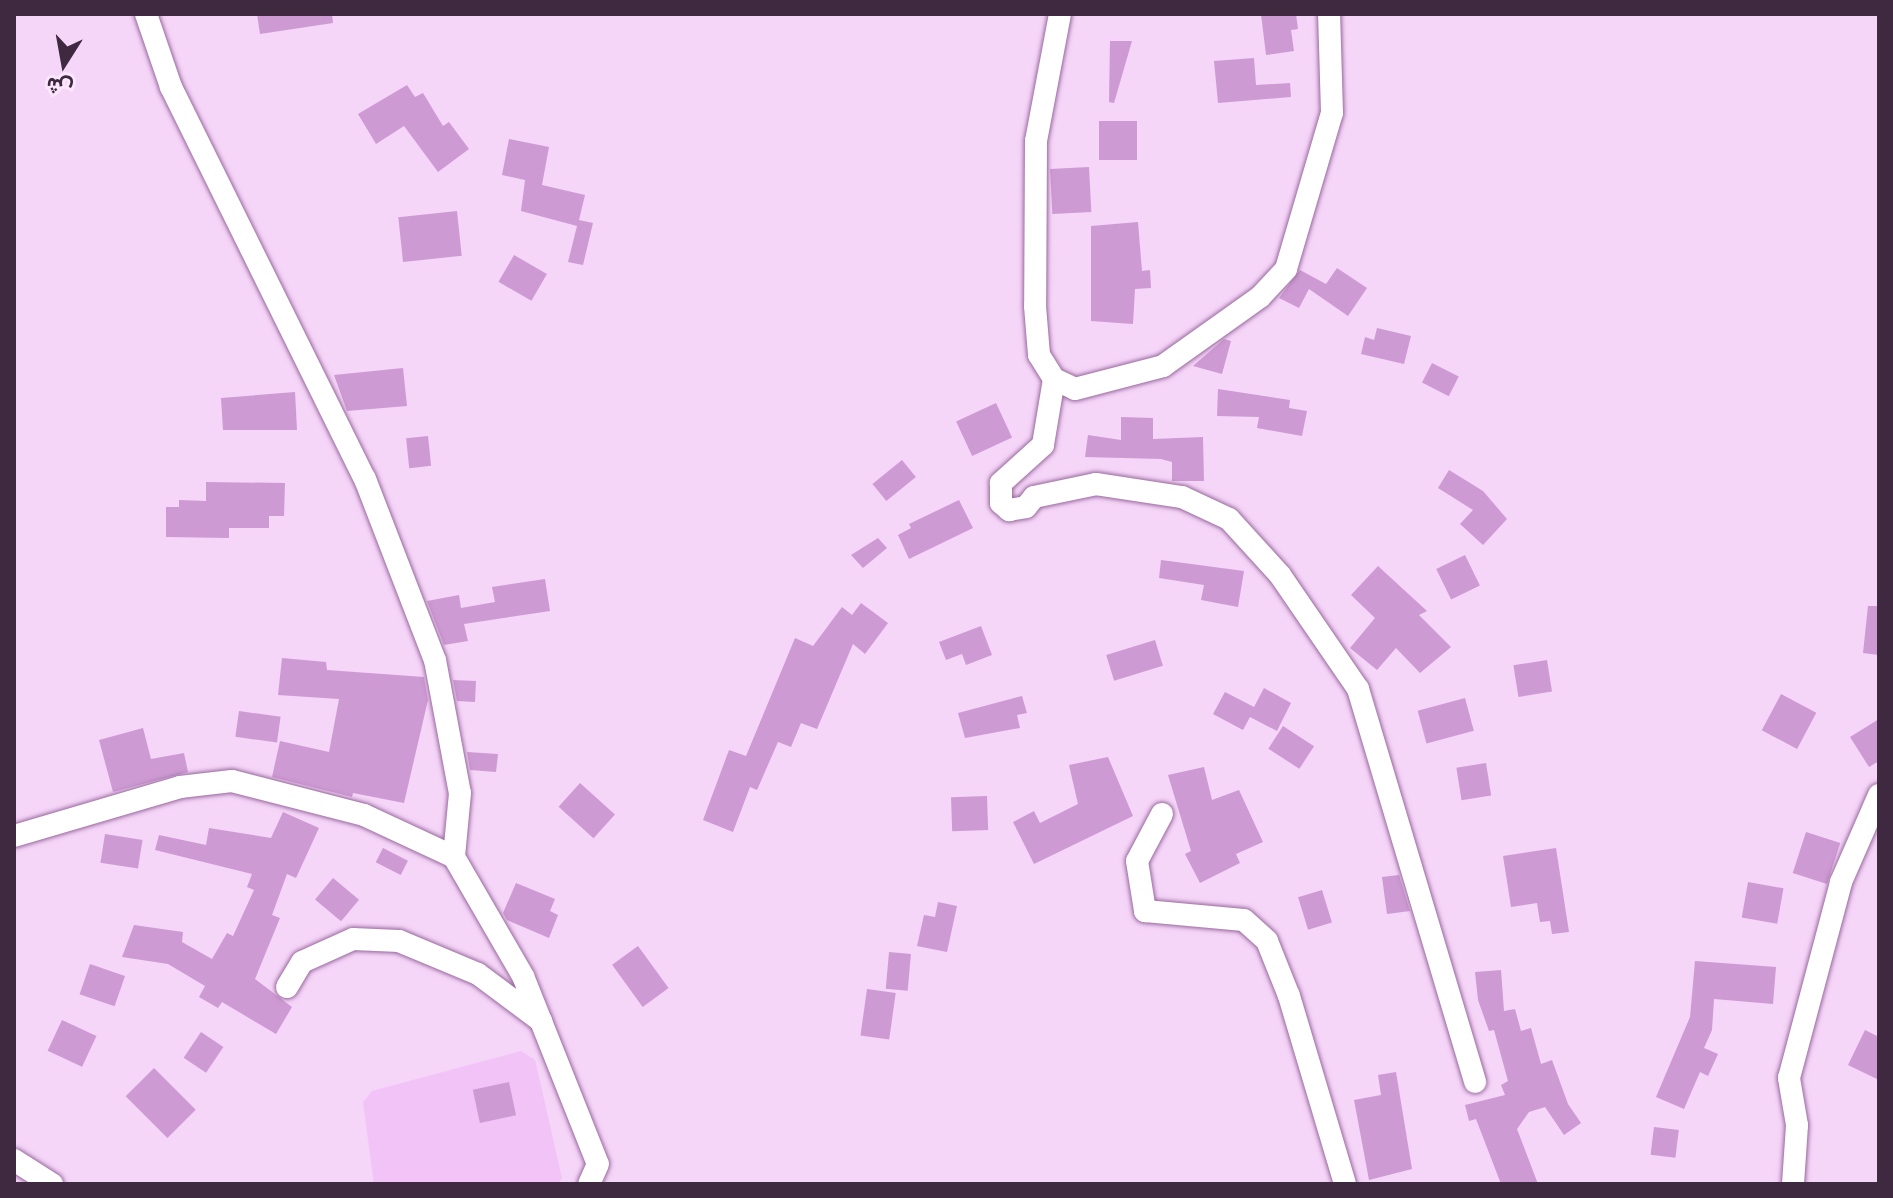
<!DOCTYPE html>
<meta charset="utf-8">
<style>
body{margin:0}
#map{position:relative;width:1893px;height:1198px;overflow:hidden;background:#f5d5f8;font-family:"Golos Text",Vazirmatn,sans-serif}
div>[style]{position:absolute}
.built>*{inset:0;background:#f2c3f7}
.building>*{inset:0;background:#ce9ad3;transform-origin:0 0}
.roads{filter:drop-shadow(0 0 2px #99689e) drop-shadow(0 0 2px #99689e)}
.minor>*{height:22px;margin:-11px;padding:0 11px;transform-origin:11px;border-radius:11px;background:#fff}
span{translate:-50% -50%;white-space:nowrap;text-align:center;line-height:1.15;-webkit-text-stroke:8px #fce6fe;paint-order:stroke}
.frame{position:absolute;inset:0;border:16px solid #3e2940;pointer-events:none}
.north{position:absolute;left:24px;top:24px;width:80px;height:80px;-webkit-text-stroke:6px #fce6fe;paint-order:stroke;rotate:191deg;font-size:22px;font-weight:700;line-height:32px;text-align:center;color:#3e2940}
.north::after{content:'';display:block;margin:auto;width:28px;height:36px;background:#3e2940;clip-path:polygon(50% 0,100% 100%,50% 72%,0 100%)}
</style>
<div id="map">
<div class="built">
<div style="clip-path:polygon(521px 1051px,535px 1060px,562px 1178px,558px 1184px,374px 1184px,363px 1102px,372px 1091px)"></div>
</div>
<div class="building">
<div style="clip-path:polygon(257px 14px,332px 14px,333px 23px,260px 34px)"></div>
<div style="clip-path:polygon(1261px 14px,1296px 14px,1298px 29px,1291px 30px,1294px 51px,1266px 55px)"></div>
<div style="clip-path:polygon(1110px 41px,1132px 41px,1114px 103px,1109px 102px)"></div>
<div style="clip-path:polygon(1254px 58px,1256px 85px,1290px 83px,1291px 97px,1218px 103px,1214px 61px)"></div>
<div style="clip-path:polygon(407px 85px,415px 97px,423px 93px,443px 126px,449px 122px,469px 149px,438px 172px,404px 126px,376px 144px,358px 114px)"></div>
<div style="left:1099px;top:121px;width:38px;height:39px"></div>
<div style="clip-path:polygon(509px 139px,549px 147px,542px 185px,585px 195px,579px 220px,593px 223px,583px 265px,568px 262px,577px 226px,521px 211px,525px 180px,502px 175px)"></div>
<div style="left:1089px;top:167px;width:45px;height:39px;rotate:87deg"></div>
<div style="left:457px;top:211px;width:45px;height:59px;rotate:84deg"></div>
<div style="clip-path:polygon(1138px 222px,1142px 271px,1150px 270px,1151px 288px,1135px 289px,1133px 324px,1091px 321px,1091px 226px)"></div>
<div style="left:514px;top:255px;width:38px;height:31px;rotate:30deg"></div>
<div style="clip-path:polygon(1337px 268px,1367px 288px,1348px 316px,1309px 289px,1299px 308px,1279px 298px,1300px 270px,1326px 284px)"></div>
<div style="clip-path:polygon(1377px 328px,1411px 336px,1404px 364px,1361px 354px,1365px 337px,1374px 340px)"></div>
<div style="clip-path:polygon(1224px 339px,1231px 341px,1222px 374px,1193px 366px)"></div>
<div style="left:1432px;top:363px;width:30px;height:22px;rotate:27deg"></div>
<div style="clip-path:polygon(403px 368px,407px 406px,347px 411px,334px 375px)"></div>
<div style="clip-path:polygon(1218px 389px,1290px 400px,1289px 408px,1307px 411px,1302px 436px,1257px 428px,1259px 417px,1217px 416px)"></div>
<div style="clip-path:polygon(295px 392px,297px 430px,223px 430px,221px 398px)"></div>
<div style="left:996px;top:403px;width:38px;height:44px;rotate:65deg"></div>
<div style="clip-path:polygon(1121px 417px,1153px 418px,1153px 439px,1203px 437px,1204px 481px,1172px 481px,1172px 462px,1161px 459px,1085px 457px,1088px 435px,1121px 440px)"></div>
<div style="left:428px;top:436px;width:30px;height:22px;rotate:84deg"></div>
<div style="left:902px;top:460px;width:22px;height:38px;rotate:51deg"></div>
<div style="clip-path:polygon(1449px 470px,1483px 491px,1507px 519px,1483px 545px,1460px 524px,1473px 510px,1438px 488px)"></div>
<div style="clip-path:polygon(206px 482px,285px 483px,284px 516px,269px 516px,269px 528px,229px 528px,229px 538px,166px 537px,166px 507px,179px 507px,179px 500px,206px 501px)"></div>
<div style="clip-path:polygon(959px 500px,973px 528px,909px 559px,898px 535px,911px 528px,909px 524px)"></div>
<div style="clip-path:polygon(878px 538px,887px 548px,863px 568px,851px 555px)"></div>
<div style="left:1465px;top:555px;width:34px;height:32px;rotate:64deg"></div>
<div style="clip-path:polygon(1161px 560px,1244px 571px,1238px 607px,1201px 600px,1204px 585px,1159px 578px)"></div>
<div style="clip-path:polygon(1378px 566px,1427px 611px,1419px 615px,1451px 647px,1420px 673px,1396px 648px,1377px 670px,1350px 648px,1375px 618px,1351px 595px)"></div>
<div style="clip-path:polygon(545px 579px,550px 611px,464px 624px,468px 641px,444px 645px,427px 601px,459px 595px,461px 608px,495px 602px,492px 587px)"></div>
<div style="clip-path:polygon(861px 603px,888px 623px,865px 654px,853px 644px,817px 729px,801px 723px,791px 747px,778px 742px,757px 790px,750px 787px,733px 832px,703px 820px,729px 750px,746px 756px,795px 638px,813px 646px,842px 607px,852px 615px)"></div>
<div style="clip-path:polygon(1868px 606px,1879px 606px,1879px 655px,1863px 653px)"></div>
<div style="clip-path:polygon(981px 626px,992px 655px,966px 665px,962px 654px,946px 660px,939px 642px)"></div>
<div style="left:1155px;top:640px;width:27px;height:51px;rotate:73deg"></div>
<div style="clip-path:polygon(282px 658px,326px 662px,327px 670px,424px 677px,428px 700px,404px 803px,353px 793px,352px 797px,272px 777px,280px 741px,329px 752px,339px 699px,278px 695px)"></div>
<div style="left:1547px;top:660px;width:32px;height:34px;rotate:81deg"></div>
<div style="clip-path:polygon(453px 680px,476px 681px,475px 702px,457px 701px)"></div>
<div style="clip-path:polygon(1264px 688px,1291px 703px,1277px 731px,1250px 717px,1243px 730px,1213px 714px,1225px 692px,1254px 707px)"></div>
<div style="left:1781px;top:694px;width:40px;height:41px;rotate:28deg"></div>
<div style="clip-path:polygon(1022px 696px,1027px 713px,1017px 715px,1020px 728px,965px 738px,958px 713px)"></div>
<div style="left:1465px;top:698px;width:34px;height:49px;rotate:75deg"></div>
<div style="left:239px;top:711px;width:42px;height:26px;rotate:8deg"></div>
<div style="clip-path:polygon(1879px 719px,1879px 761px,1869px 767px,1850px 737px)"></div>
<div style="left:1283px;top:726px;width:37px;height:27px;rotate:33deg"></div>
<div style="clip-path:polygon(143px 728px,151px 759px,184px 753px,188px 772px,113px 792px,99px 740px)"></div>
<div style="clip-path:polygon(467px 752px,498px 754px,496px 772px,470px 770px)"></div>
<div style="clip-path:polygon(1108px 757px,1133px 816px,1034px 864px,1013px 822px,1034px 811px,1040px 823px,1078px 804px,1069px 765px)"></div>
<div style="left:1486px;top:763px;width:33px;height:30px;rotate:81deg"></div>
<div style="clip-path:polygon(1204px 767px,1212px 800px,1239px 790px,1263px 842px,1236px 854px,1240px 863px,1200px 883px,1185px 854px,1191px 851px,1168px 775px)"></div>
<div style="left:580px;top:783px;width:47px;height:32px;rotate:42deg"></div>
<div style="left:987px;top:796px;width:34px;height:36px;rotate:88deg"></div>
<div style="clip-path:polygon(283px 812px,319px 828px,296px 878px,287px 874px,272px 915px,280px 918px,255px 979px,292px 1007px,276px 1034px,222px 1002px,218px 1008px,199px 997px,205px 986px,168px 964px,122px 957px,134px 925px,183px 932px,182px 942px,212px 959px,227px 933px,233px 936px,254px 890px,247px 887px,252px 874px,155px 850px,159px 835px,206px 845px,209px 828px,271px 838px)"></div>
<div style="left:1806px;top:832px;width:36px;height:43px;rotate:18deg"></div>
<div style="left:105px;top:834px;width:38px;height:29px;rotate:9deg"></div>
<div style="left:383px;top:848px;width:28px;height:16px;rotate:27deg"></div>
<div style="clip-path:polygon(1556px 848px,1569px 932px,1552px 934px,1550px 921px,1540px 922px,1537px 903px,1511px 907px,1503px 856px)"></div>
<div style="clip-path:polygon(1399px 875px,1410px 911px,1387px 914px,1382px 877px)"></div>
<div style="left:333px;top:878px;width:34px;height:28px;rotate:40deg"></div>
<div style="left:1748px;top:882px;width:36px;height:36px;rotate:10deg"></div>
<div style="clip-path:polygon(516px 883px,555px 899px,550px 911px,558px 915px,549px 938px,507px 920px,503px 913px)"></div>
<div style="left:1322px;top:890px;width:34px;height:25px;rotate:73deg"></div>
<div style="clip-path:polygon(938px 902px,957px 906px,947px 952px,917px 946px,924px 915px,935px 917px)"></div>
<div style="left:638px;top:946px;width:52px;height:32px;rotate:54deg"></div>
<div style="left:889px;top:952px;width:22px;height:37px;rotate:5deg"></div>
<div style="clip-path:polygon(1695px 961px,1776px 967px,1773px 1004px,1714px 999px,1712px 1030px,1704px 1048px,1718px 1054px,1708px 1076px,1700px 1072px,1684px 1109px,1656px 1097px,1690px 1017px)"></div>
<div style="left:90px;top:964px;width:37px;height:32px;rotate:19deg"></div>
<div style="clip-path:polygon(1501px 970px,1504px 1011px,1515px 1009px,1521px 1031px,1531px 1028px,1541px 1064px,1552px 1060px,1568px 1104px,1581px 1123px,1564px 1135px,1545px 1107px,1529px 1112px,1517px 1129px,1538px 1184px,1501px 1184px,1476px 1119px,1469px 1121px,1465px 1105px,1505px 1095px,1501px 1085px,1508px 1081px,1494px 1030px,1489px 1031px,1478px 1000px,1475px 972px)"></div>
<div style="left:867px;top:989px;width:29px;height:47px;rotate:8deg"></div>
<div style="left:62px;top:1020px;width:38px;height:34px;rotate:25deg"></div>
<div style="clip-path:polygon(1865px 1030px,1879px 1037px,1879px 1080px,1848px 1065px)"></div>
<div style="left:201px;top:1032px;width:27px;height:31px;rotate:34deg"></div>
<div style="left:154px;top:1068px;width:59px;height:40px;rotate:45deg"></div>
<div style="clip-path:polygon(1396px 1072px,1412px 1169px,1369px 1180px,1354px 1100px,1381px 1095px,1378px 1075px)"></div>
<div style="left:509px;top:1082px;width:34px;height:37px;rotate:78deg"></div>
<div style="left:1654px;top:1127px;width:25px;height:28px;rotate:7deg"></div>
</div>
<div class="roads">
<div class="minor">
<div style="left:146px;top:14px;width:77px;rotate:71.1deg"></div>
<div style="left:171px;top:87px;width:437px;rotate:63.7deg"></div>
<div style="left:365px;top:479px;width:194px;rotate:68.9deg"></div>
<div style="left:435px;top:660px;width:135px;rotate:79.4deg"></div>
<div style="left:460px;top:793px;width:64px;rotate:95.4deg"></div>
<div style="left:454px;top:857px;width:138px;rotate:59.9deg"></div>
<div style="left:523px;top:976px;width:202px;rotate:68.3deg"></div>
<div style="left:598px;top:1164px;width:22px;rotate:114deg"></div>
<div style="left:1060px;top:14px;width:129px;rotate:100.7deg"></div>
<div style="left:1036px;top:141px;width:165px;rotate:90.3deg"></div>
<div style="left:1035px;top:306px;width:49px;rotate:85.3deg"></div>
<div style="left:1039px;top:355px;width:28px;rotate:58deg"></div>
<div style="left:1054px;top:379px;width:23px;rotate:25deg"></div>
<div style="left:1075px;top:389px;width:91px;rotate:-14.6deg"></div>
<div style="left:1163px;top:366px;width:119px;rotate:-35.4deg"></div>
<div style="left:1260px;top:297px;width:38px;rotate:-47deg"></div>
<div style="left:1286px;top:269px;width:163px;rotate:-73.6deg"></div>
<div style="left:1332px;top:113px;width:99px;rotate:-91.7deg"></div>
<div style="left:1054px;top:379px;width:67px;rotate:99.5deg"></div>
<div style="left:1043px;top:445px;width:57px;rotate:137.9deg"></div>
<div style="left:1001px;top:483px;width:20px;rotate:90deg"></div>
<div style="left:1001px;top:503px;width:11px;rotate:41deg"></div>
<div style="left:1009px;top:510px;width:17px;rotate:-10deg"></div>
<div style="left:1026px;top:507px;width:13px;rotate:-51deg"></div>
<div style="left:1034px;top:497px;width:63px;rotate:-11.8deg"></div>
<div style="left:1096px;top:484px;width:87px;rotate:8.6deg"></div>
<div style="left:1182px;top:497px;width:52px;rotate:25.1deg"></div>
<div style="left:1229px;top:519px;width:76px;rotate:47.7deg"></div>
<div style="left:1280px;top:575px;width:138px;rotate:55.6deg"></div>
<div style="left:1358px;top:689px;width:410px;rotate:73.4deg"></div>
<div style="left:1162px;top:814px;width:53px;rotate:118deg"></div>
<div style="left:1137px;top:861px;width:51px;rotate:80.9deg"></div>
<div style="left:1145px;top:911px;width:99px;rotate:5.2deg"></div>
<div style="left:1244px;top:920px;width:31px;rotate:42deg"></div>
<div style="left:1267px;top:941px;width:59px;rotate:68.2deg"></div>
<div style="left:1289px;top:996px;width:196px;rotate:73.4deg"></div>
<div style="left:14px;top:836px;width:173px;rotate:-16.4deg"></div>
<div style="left:180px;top:787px;width:52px;rotate:-6.6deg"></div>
<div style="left:232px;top:781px;width:136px;rotate:14.4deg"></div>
<div style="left:364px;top:815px;width:99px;rotate:25deg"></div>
<div style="left:287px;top:987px;width:29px;rotate:-59deg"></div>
<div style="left:302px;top:962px;width:56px;rotate:-24.3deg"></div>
<div style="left:353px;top:939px;width:46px;rotate:2.5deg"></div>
<div style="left:399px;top:941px;width:86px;rotate:22.7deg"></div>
<div style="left:478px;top:974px;width:79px;rotate:36.7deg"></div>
<div style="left:14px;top:1160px;width:45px;rotate:32.3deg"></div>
<div style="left:1793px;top:1184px;width:59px;rotate:-86.1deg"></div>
<div style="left:1797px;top:1125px;width:48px;rotate:-99.7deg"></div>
<div style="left:1789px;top:1078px;width:203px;rotate:-75.1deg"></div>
<div style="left:1841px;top:882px;width:95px;rotate:-66.4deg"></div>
</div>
</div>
<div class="frame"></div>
<div class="north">ش</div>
</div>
